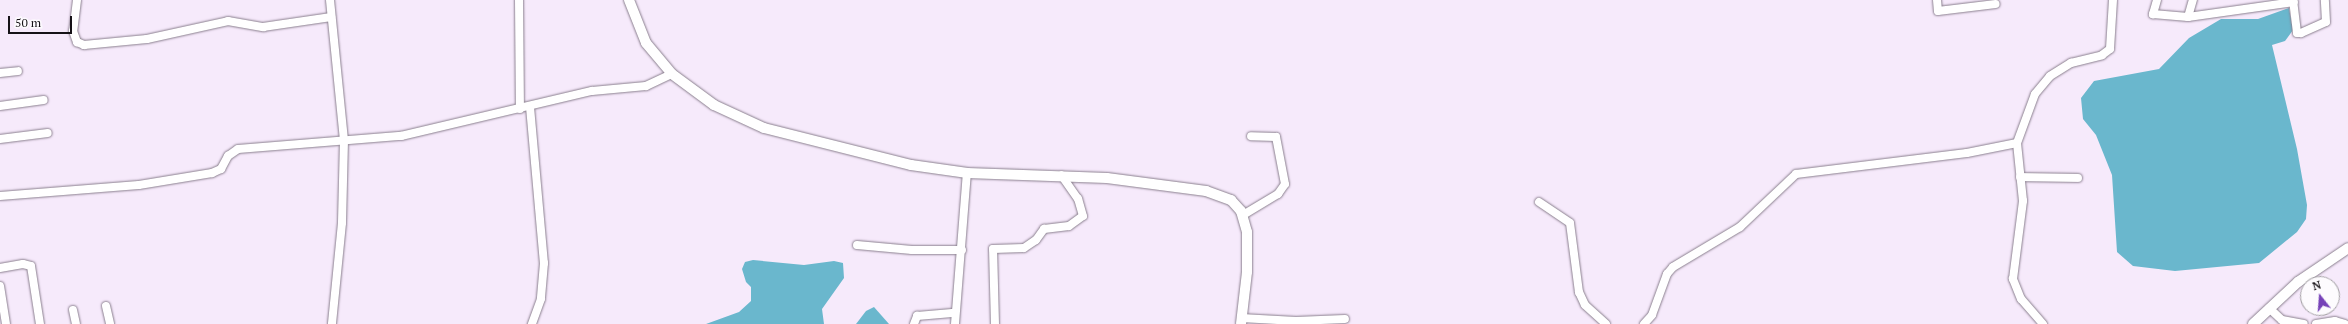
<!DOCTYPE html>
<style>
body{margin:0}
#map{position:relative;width:2348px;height:324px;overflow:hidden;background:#f6eafb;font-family:"PT Serif",serif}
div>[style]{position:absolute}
.water>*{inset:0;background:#6ab7cd}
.roads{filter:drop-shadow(0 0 1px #8a7f8e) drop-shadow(0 0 1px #8a7f8e)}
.minor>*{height:8px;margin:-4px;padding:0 4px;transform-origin:4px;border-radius:4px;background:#fff}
.tertiary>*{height:10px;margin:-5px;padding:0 5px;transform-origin:5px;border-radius:5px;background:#fff}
span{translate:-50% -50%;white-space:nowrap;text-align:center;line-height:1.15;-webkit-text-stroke:3px #fdfbfe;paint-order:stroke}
.north{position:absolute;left:2300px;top:276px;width:40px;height:40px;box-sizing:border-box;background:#fdfbfe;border:1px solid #a19ea2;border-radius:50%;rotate:343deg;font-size:11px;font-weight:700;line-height:16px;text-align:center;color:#161217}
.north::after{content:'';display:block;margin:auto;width:14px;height:18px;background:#7641b8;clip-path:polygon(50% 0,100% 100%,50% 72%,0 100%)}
.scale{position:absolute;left:8px;top:16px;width:64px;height:18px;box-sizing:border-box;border:2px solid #161217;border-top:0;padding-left:5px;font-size:12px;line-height:14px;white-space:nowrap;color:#161217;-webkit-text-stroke:3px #fdfbfe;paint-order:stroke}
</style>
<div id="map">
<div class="water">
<div style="clip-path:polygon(2289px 8px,2293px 30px,2285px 41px,2272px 45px,2297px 149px,2307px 205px,2306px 219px,2297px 232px,2259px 263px,2175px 271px,2133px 266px,2117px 252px,2112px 175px,2096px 135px,2083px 119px,2081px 98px,2094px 81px,2159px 69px,2189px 38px,2221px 19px,2258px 19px)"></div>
<div style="clip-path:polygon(753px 260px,804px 265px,834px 261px,843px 263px,844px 278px,822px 309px,824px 324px,706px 324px,739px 312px,751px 301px,751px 287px,746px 282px,742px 269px,745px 262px)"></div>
<div style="clip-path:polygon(874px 307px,889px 324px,856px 324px,866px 311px)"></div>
</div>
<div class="roads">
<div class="minor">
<div style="left:77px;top:0;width:31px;rotate:97deg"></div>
<div style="left:73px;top:31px;width:12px;rotate:70deg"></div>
<div style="left:77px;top:42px;width:8px;rotate:23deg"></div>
<div style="left:84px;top:45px;width:63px;rotate:-5.4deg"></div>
<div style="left:147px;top:39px;width:83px;rotate:-12.5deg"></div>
<div style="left:228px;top:21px;width:36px;rotate:10deg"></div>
<div style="left:263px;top:27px;width:69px;rotate:-8.4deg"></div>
<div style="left:330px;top:0;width:141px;rotate:84.3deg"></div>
<div style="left:344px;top:140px;width:83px;rotate:91.4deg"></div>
<div style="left:342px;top:223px;width:101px;rotate:95.7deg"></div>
<div style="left:519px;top:0;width:109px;rotate:89.5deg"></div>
<div style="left:1937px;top:0;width:11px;rotate:85deg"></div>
<div style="left:1938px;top:11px;width:58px;rotate:-6.9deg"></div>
<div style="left:2157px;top:0;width:15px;rotate:106deg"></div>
<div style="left:2153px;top:14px;width:35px;rotate:5deg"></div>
<div style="left:2188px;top:17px;width:107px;rotate:-8.1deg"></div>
<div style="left:2293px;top:0;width:33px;rotate:83deg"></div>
<div style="left:2297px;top:33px;width:4px"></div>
<div style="left:2301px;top:33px;width:27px;rotate:-24deg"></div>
<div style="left:2326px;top:22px;width:22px;rotate:-93deg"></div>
<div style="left:2188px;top:17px;width:18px;rotate:-74deg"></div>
<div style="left:0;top:73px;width:18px;rotate:-6deg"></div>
<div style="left:0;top:106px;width:44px;rotate:-7.8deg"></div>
<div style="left:530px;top:107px;width:157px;rotate:84.9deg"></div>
<div style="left:544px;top:263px;width:36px;rotate:95deg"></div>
<div style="left:541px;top:299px;width:27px;rotate:110deg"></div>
<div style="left:0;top:139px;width:48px;rotate:-7.1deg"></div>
<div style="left:2020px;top:177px;width:58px;rotate:1deg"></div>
<div style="left:0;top:196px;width:139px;rotate:-4.5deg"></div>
<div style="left:139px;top:185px;width:74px;rotate:-9.3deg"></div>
<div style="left:212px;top:173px;width:10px;rotate:-24deg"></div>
<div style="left:221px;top:169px;width:15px;rotate:-62deg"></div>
<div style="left:228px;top:156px;width:12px;rotate:-35deg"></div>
<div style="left:238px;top:149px;width:164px;rotate:-4.6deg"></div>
<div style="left:401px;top:136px;width:196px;rotate:-13.3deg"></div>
<div style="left:592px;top:91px;width:54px;rotate:-5.3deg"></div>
<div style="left:646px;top:86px;width:29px;rotate:-25deg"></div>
<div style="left:1539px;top:202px;width:37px;rotate:34deg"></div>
<div style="left:1570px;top:223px;width:70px;rotate:82.6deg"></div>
<div style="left:1579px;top:292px;width:14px;rotate:65deg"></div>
<div style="left:1585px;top:305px;width:28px;rotate:42deg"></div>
<div style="left:1243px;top:215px;width:41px;rotate:-31deg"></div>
<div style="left:1278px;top:194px;width:12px;rotate:-55deg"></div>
<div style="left:1285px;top:184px;width:48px;rotate:-100.8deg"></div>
<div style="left:1276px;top:137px;width:25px;rotate:-178deg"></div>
<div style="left:857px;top:245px;width:55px;rotate:5.2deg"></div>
<div style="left:912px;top:250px;width:50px"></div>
<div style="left:0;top:268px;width:23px;rotate:-10deg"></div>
<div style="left:23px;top:264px;width:8px;rotate:14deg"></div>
<div style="left:31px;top:266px;width:59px;rotate:81.2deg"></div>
<div style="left:0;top:286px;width:38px;rotate:81deg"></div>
<div style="left:106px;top:306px;width:18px;rotate:77deg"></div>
<div style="left:2269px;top:308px;width:18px;rotate:43deg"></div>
<div style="left:2282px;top:320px;width:22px;rotate:10deg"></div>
<div style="left:73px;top:310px;width:14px;rotate:78deg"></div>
<div style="left:1241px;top:318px;width:55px;rotate:3.1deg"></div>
<div style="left:1296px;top:321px;width:49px;rotate:-2.3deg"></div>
<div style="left:914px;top:324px;width:9px;rotate:-69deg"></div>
<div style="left:917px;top:316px;width:38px;rotate:-5deg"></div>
<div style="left:955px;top:324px;width:151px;rotate:-85.5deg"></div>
<div style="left:995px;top:324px;width:75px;rotate:-91.5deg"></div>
<div style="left:993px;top:249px;width:31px;rotate:-2deg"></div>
<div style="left:1024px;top:248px;width:14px;rotate:-34deg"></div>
<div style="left:1036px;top:240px;width:14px;rotate:-54deg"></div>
<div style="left:1044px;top:229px;width:25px;rotate:-7deg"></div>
<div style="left:1069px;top:226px;width:17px;rotate:-36deg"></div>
<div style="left:1083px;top:216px;width:18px;rotate:-106deg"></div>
<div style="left:1078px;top:199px;width:29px;rotate:-125deg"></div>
<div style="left:1644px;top:324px;width:12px;rotate:-48deg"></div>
<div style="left:1652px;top:315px;width:44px;rotate:-69.9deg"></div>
<div style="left:1667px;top:274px;width:9px;rotate:-49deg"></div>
<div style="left:1673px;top:267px;width:78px;rotate:-30.8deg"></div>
<div style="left:1740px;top:227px;width:77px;rotate:-43.4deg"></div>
<div style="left:1796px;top:174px;width:172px;rotate:-7deg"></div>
<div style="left:1967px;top:153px;width:51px;rotate:-11.3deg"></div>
<div style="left:2043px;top:324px;width:33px;rotate:-131deg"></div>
<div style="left:2021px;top:299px;width:22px;rotate:-112deg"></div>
<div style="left:2013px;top:279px;width:79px;rotate:-82.7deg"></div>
<div style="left:2023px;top:201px;width:58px;rotate:-95.9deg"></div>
<div style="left:2017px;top:143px;width:52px;rotate:-69.8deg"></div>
<div style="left:2035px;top:94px;width:23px;rotate:-50deg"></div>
<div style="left:2050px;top:76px;width:25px;rotate:-32deg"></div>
<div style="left:2071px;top:63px;width:32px;rotate:-14deg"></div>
<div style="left:2102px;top:55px;width:10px;rotate:-37deg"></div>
<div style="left:2110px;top:49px;width:49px;rotate:-86.5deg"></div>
<div style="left:2316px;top:324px;width:19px;rotate:-9deg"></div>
<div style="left:2335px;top:321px;width:10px;rotate:17deg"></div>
</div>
<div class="tertiary">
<div style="left:629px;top:0;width:46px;rotate:68.4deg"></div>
<div style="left:646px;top:43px;width:40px;rotate:50deg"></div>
<div style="left:672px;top:74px;width:52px;rotate:36.4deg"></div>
<div style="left:714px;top:105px;width:55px;rotate:24.7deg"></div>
<div style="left:764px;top:128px;width:152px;rotate:14.1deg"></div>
<div style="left:911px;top:165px;width:57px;rotate:8.1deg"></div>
<div style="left:967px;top:173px;width:140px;rotate:2deg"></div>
<div style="left:1107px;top:178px;width:100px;rotate:7.5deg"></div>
<div style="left:1206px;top:191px;width:27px;rotate:20deg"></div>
<div style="left:1231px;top:200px;width:15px;rotate:48deg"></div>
<div style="left:1241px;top:211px;width:22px;rotate:74deg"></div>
<div style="left:1247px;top:232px;width:40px;rotate:90deg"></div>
<div style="left:1247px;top:272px;width:52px;rotate:96.6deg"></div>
<div style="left:2253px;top:324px;width:62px;rotate:-43deg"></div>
<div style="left:2298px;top:282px;width:60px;rotate:-34.2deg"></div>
</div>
</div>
<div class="north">N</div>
<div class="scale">50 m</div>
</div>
